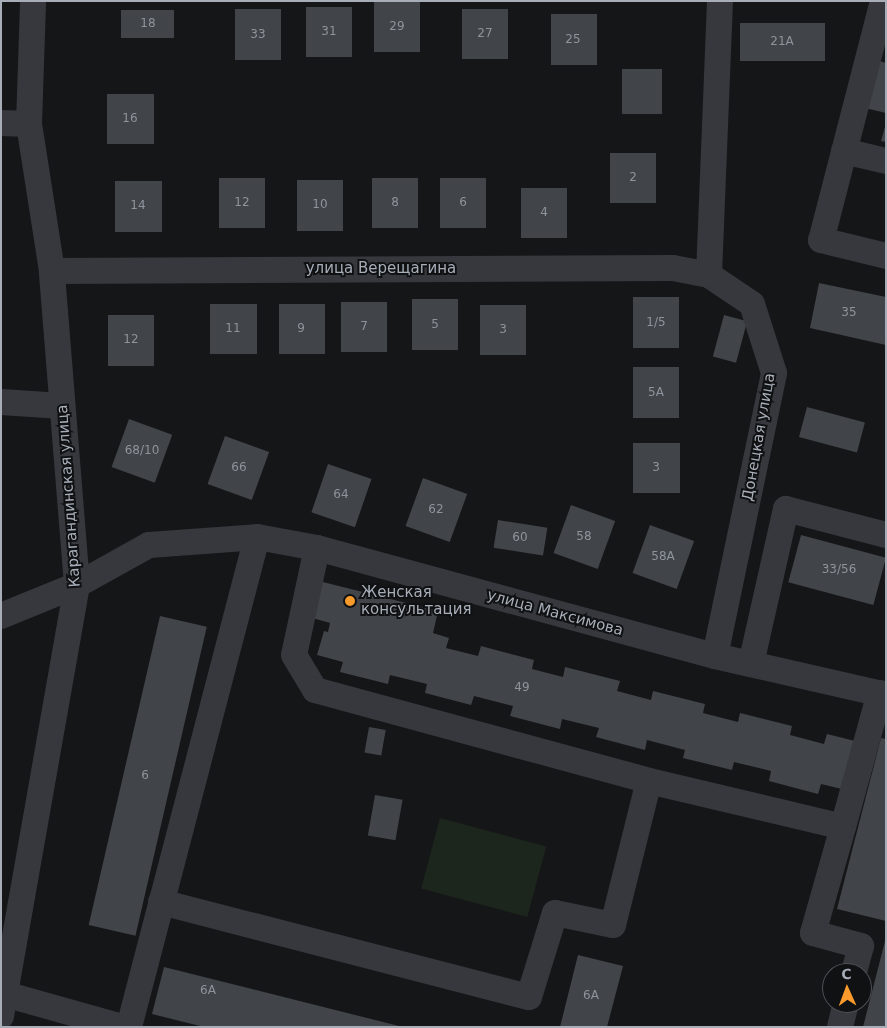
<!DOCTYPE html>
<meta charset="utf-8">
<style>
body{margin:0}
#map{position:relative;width:887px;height:1028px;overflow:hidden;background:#151618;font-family:"DejaVu Sans",sans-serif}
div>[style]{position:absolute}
.green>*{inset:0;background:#1d261d;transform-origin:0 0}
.building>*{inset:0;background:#414448;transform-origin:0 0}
.minor>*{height:26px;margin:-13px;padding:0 13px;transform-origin:13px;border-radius:13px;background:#36383d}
.dots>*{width:14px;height:14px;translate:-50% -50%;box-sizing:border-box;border:2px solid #101113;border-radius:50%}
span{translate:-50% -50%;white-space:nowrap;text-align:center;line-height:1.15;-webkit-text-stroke:4px #101113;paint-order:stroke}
.number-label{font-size:12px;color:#8e949c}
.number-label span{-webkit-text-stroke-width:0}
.street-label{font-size:15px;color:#a7aeb8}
.poi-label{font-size:15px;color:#a7aeb8}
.left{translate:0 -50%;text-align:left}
.frame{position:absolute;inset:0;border:2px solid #a7aeb8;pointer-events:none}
.north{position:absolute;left:822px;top:963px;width:50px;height:50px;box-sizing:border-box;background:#101113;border:1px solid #4c5055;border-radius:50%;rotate:358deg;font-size:14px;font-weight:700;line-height:20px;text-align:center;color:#a7aeb8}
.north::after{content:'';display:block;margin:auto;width:18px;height:22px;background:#fa9b2b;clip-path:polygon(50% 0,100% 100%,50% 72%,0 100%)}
</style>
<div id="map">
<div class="green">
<div style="left:440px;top:818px;width:110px;height:73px;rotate:15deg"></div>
</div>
<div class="building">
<div style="left:374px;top:2px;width:46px;height:50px"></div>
<div style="left:306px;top:7px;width:46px;height:50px"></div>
<div style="left:235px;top:9px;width:46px;height:51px"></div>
<div style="left:462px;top:9px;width:46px;height:50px"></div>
<div style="left:121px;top:10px;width:53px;height:28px"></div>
<div style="left:551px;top:14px;width:46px;height:51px"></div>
<div style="left:740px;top:23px;width:85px;height:38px"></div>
<div style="clip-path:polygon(873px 59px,886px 63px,886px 113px,861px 107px)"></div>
<div style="left:622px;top:69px;width:40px;height:45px"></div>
<div style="left:107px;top:94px;width:47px;height:50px"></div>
<div style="clip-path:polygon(885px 127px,886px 127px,886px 142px,881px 141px)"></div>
<div style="left:610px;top:153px;width:46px;height:50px"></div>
<div style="left:219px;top:178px;width:46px;height:50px"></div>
<div style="left:372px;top:178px;width:46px;height:50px"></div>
<div style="left:440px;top:178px;width:46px;height:50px"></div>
<div style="left:297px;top:180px;width:46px;height:51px"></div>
<div style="left:115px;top:181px;width:47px;height:51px"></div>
<div style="left:521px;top:188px;width:46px;height:50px"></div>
<div style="clip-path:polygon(819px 283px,886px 297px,886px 345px,810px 328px)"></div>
<div style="left:633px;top:297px;width:46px;height:51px"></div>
<div style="left:412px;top:299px;width:46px;height:51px"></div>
<div style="left:341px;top:302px;width:46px;height:50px"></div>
<div style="left:210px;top:304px;width:47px;height:50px"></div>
<div style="left:279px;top:304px;width:46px;height:50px"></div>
<div style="left:480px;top:305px;width:46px;height:50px"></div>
<div style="left:108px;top:315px;width:46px;height:51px"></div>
<div style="left:724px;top:315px;width:24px;height:43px;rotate:15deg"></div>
<div style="left:633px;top:367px;width:46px;height:51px"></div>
<div style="left:807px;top:407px;width:60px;height:31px;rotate:15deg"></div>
<div style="left:129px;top:419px;width:46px;height:51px;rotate:20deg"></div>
<div style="left:225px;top:436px;width:47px;height:51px;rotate:20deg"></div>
<div style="left:633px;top:443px;width:47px;height:50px"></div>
<div style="left:328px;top:464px;width:46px;height:51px;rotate:19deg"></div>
<div style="left:423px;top:478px;width:47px;height:51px;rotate:20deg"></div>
<div style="left:571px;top:505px;width:47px;height:51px;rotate:20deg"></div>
<div style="left:498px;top:520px;width:50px;height:28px;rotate:9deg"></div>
<div style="left:650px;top:525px;width:47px;height:51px;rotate:20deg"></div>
<div style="left:801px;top:535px;width:88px;height:49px;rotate:15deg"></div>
<div style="clip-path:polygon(319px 581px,438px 611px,433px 633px,449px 638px,446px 648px,478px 656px,481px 646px,534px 660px,532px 669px,563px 677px,565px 667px,620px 681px,617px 691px,651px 700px,653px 691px,705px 704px,703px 713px,738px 722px,740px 713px,792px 726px,790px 735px,824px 744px,827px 734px,855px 741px,846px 790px,821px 784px,818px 794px,769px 781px,771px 771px,734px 762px,732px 770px,683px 758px,685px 750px,647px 740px,645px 750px,596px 737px,599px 728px,562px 719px,560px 729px,510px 716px,513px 706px,474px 696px,471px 705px,425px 693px,427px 684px,390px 675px,388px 684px,340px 672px,343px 662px,317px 655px,324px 631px,328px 632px,330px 623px,309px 617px)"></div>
<div style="left:160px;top:616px;width:48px;height:317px;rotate:13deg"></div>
<div style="left:369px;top:727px;width:17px;height:26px;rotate:10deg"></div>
<div style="clip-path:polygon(881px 738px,886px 739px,886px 921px,837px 909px)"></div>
<div style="left:375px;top:795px;width:28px;height:41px;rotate:10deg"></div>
<div style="clip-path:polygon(885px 941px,886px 1027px,863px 1027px)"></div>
<div style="clip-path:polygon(578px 955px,623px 966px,607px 1027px,560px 1027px)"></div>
<div style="clip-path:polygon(164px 967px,399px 1026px,399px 1027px,204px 1027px,152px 1014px)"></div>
</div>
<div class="minor">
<div style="left:883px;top:1px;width:247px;rotate:104.5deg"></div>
<div style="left:821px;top:240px;width:67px;rotate:13.8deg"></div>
<div style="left:1px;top:123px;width:28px;rotate:2deg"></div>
<div style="left:844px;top:151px;width:43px;rotate:13.4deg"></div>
<div style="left:52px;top:271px;width:621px;rotate:-0.28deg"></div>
<div style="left:673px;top:268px;width:37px;rotate:11deg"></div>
<div style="left:1px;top:402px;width:61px;rotate:3.8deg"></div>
<div style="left:317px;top:548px;width:109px;rotate:102.1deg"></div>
<div style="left:294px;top:655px;width:41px;rotate:59deg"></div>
<div style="left:315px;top:690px;width:346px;rotate:15.2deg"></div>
<div style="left:1px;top:616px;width:82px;rotate:-22.2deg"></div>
<div style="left:77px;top:585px;width:82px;rotate:-29.1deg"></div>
<div style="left:149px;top:545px;width:108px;rotate:-4.2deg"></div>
<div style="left:257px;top:537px;width:61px;rotate:10.4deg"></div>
<div style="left:317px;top:548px;width:412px;rotate:15.2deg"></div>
<div style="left:715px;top:656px;width:175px;rotate:12.8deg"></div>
<div style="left:715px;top:656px;width:289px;rotate:-78.2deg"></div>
<div style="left:774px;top:373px;width:72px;rotate:-107.7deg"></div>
<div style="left:752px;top:304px;width:52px;rotate:-146deg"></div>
<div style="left:709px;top:275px;width:274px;rotate:-87.7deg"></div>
<div style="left:751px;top:664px;width:159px;rotate:-77.3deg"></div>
<div style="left:786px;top:509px;width:103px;rotate:14.6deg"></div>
<div style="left:843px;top:827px;width:110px;rotate:105.8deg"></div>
<div style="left:813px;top:933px;width:50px;rotate:15.2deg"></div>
<div style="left:861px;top:946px;width:28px;rotate:105deg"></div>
<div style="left:161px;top:902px;width:380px;rotate:14.5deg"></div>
<div style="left:529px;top:997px;width:88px;rotate:-72.8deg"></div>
<div style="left:555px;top:913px;width:59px;rotate:11.7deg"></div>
<div style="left:613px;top:925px;width:148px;rotate:-76deg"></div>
<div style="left:649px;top:781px;width:199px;rotate:13.3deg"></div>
<div style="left:843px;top:827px;width:139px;rotate:-74.6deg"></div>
<div style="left:1px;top:993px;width:126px;rotate:15.7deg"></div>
<div style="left:1px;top:1016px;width:438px;rotate:-80deg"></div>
<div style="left:77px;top:585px;width:315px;rotate:-94.6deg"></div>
<div style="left:52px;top:271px;width:149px;rotate:-98.9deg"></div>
<div style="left:29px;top:124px;width:123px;rotate:-88.1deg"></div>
<div style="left:129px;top:1027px;width:506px;rotate:-75.36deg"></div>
<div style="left:840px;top:1027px;width:25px;rotate:-76deg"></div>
</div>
<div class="dots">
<div style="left:350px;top:601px;background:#fa9b2b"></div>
</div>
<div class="number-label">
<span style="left:148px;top:24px">18</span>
<span style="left:397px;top:27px">29</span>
<span style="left:329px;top:32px">31</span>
<span style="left:485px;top:34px">27</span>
<span style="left:258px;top:35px">33</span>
<span style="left:573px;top:40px">25</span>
<span style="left:782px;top:42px">21А</span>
<span style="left:130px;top:119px">16</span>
<span style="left:633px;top:178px">2</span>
<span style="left:242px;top:203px">12</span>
<span style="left:395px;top:203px">8</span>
<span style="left:463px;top:203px">6</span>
<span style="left:320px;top:205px">10</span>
<span style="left:138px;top:206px">14</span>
<span style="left:544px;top:213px">4</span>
<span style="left:849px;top:313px">35</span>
<span style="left:656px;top:323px">1/5</span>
<span style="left:435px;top:325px">5</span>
<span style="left:364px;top:327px">7</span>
<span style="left:233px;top:329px">11</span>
<span style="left:301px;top:329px">9</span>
<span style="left:503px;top:330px">3</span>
<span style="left:131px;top:340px">12</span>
<span style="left:656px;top:393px">5А</span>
<span style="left:142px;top:451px">68/10</span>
<span style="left:239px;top:468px">66</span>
<span style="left:656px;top:468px">3</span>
<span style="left:341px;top:495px">64</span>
<span style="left:436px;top:510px">62</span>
<span style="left:584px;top:537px">58</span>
<span style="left:520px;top:538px">60</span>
<span style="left:663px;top:557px">58А</span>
<span style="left:839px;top:570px">33/56</span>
<span style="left:522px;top:688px">49</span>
<span style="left:145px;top:776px">6</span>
<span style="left:208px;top:991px">6А</span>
<span style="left:591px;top:996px">6А</span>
</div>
<div class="street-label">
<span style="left:381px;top:269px">улица Верещагина</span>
<span style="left:759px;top:437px;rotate:-80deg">Донецкая улица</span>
<span style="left:69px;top:496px;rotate:-94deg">Карагандинская улица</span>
<span style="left:555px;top:613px;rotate:15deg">улица Максимова</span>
</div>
<div class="poi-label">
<span class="left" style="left:361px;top:601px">Женская<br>консультация</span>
</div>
<div class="frame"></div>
<div class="north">С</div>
</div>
